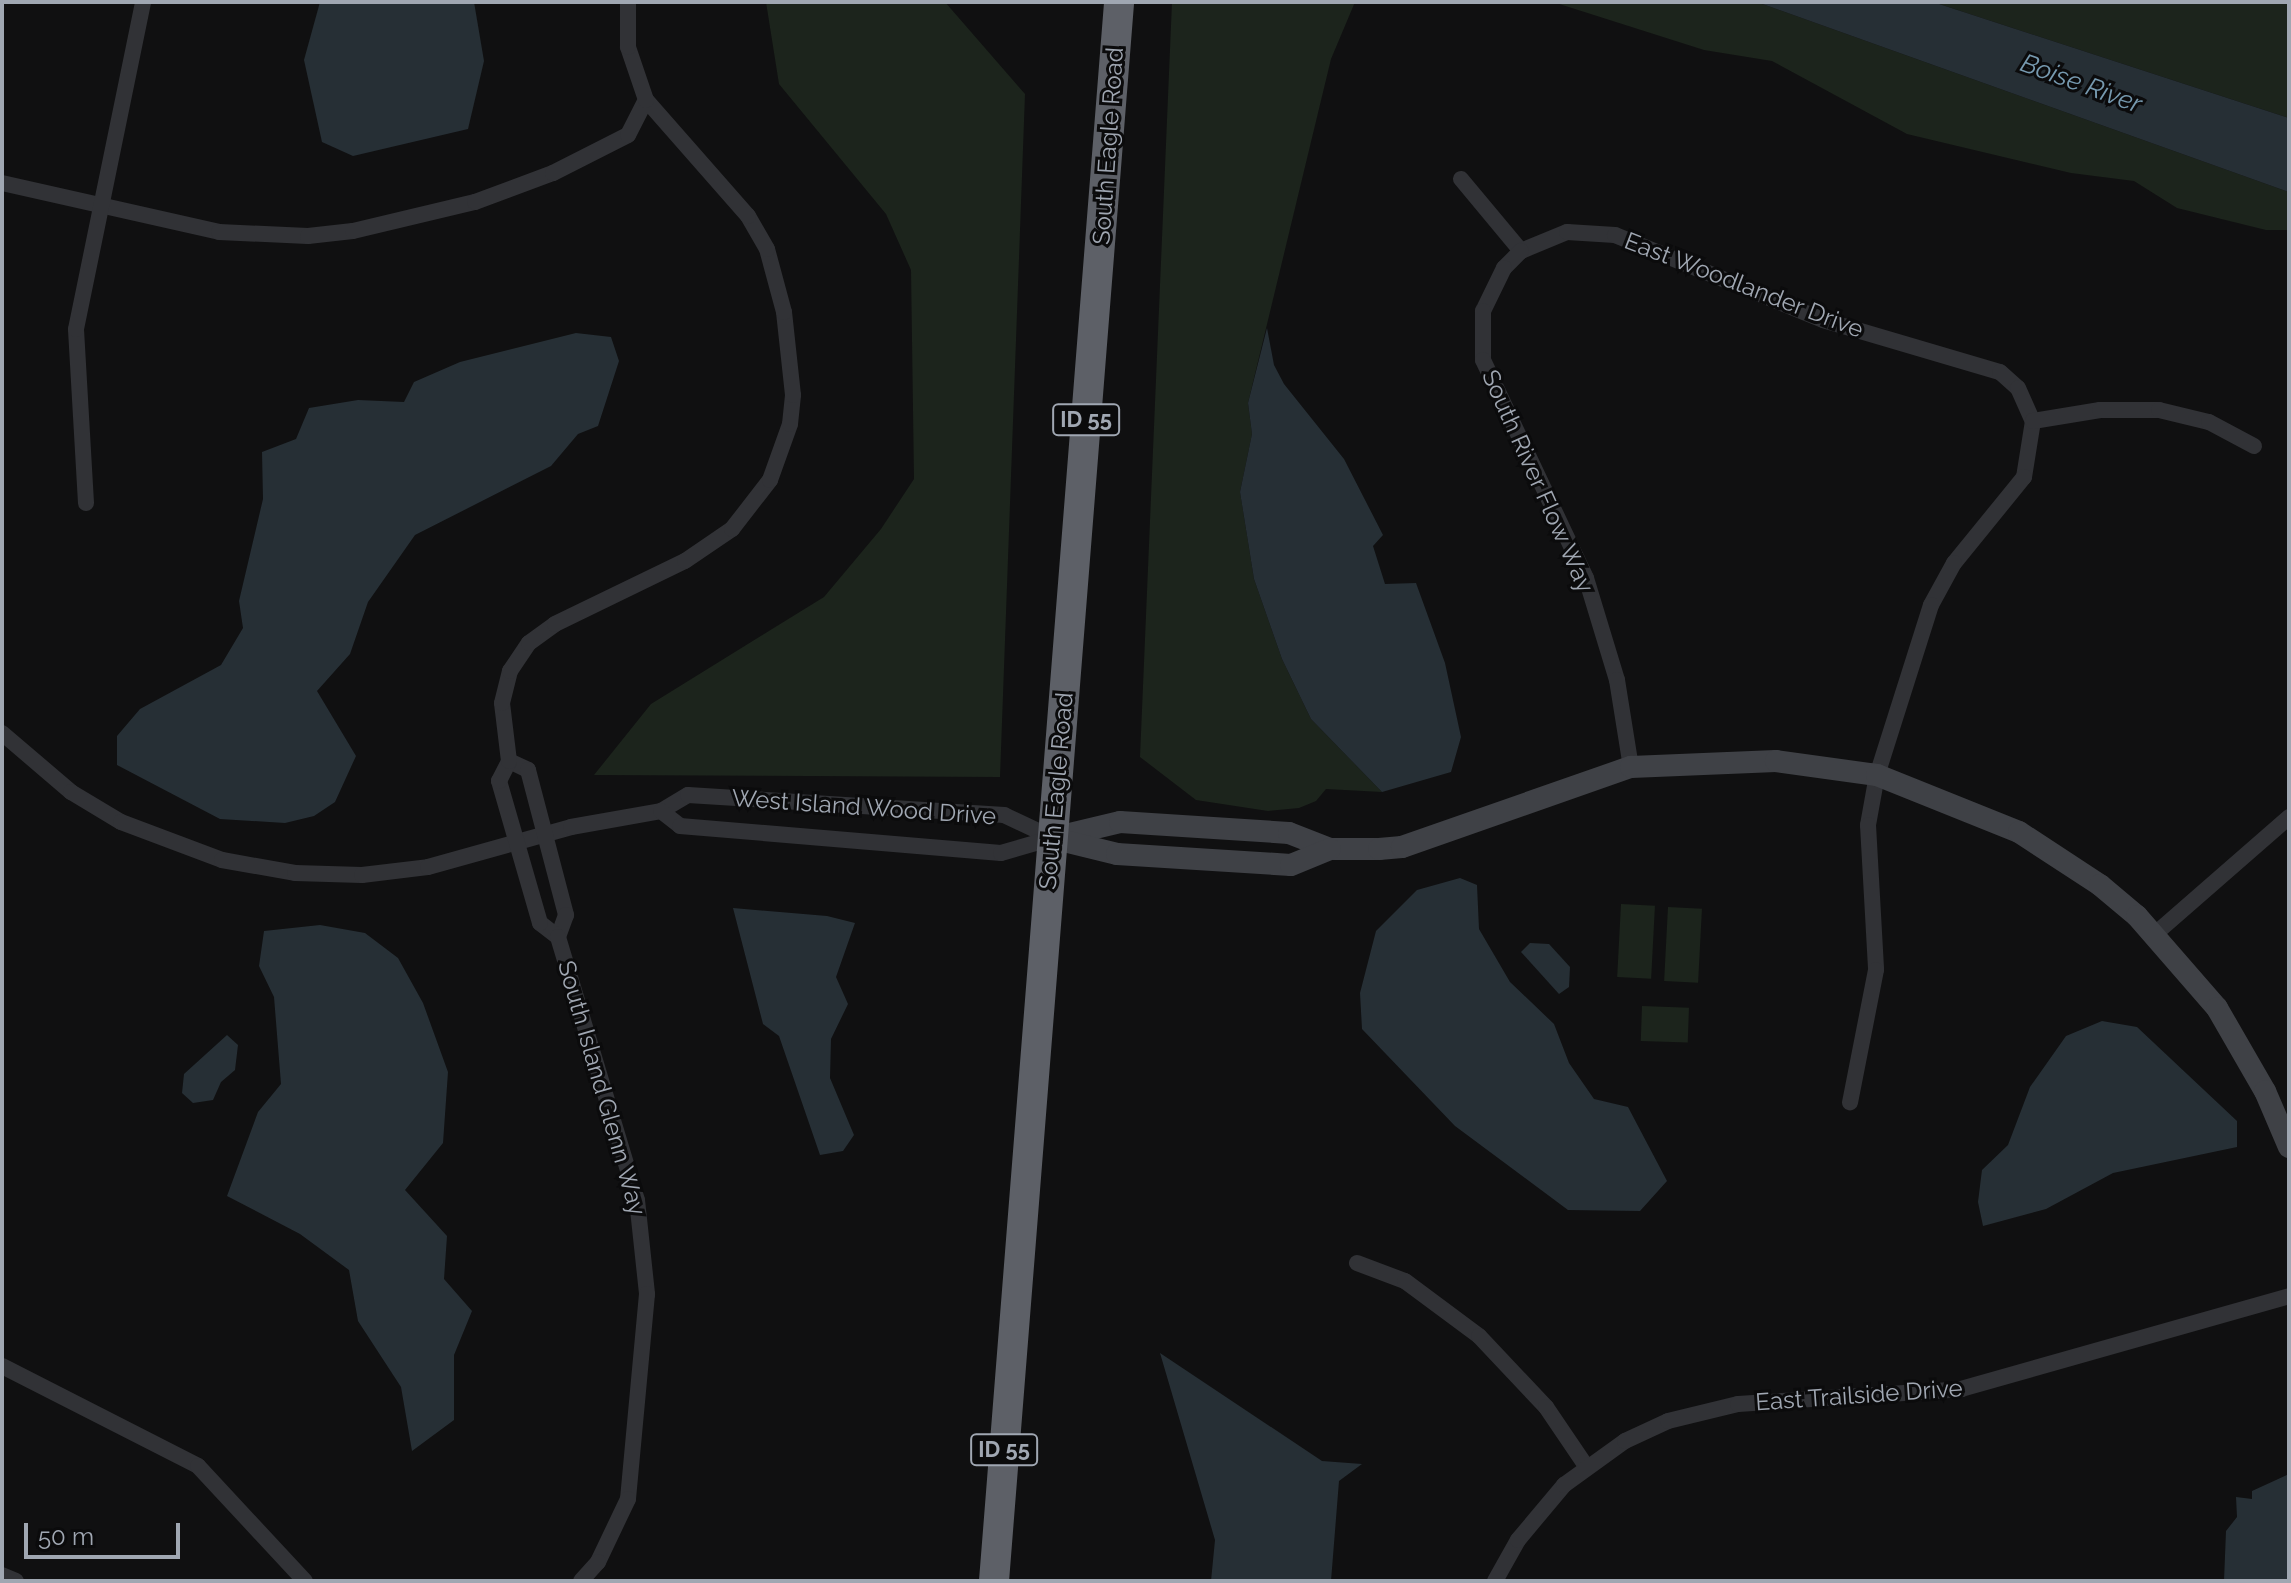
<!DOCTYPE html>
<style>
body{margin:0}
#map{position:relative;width:2291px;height:1583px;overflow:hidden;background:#101011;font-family:Raleway,sans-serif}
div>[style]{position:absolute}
.green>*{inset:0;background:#1c241c;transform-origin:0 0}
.water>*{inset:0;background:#262f35}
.street>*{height:16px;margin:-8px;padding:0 8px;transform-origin:8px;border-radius:8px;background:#313236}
.secondary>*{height:22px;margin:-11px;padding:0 11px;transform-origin:11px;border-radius:11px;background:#3f4146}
.highway>*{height:30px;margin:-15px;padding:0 15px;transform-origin:15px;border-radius:15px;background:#5d6067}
span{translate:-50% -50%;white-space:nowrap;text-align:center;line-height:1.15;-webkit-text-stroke:6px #0b0b0c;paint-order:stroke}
.shield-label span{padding:2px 6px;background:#0b0b0c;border:2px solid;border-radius:6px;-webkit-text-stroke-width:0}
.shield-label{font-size:22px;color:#a0a7b2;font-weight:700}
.street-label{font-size:24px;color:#a0a7b2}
.water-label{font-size:26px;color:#7699af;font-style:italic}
.frame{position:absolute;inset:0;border:4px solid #a0a7b2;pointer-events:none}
.scale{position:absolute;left:24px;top:1523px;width:156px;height:36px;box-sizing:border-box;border:4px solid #a0a7b2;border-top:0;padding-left:10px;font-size:24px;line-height:28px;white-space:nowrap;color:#a0a7b2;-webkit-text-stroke:6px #0b0b0c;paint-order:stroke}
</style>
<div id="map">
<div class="green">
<div style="clip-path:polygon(766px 2px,945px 2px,1025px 94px,1000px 777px,594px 775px,651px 704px,824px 597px,881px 529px,914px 479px,911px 270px,886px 214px,779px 84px)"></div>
<div style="clip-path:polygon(1172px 2px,1355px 2px,1331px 59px,1248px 403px,1252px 434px,1240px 492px,1254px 579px,1282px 659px,1311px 719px,1382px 792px,1326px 789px,1316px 801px,1299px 808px,1268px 811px,1196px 800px,1140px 757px)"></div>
<div style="clip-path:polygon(1553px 2px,1757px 2px,2289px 192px,2289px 230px,2266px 230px,2177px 208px,2134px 181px,2071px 173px,1907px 134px,1772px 61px,1704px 50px)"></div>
<div style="clip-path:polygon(1933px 2px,2289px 2px,2289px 118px)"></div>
<div style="left:1621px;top:904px;width:34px;height:73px;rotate:3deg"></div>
<div style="left:1668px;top:907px;width:34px;height:74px;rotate:3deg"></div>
<div style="left:1642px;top:1006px;width:47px;height:35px;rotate:2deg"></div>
</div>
<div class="water">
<div style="clip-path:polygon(320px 2px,474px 2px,484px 61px,468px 129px,353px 156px,322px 142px,304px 60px)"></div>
<div style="clip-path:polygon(1757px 2px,1933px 2px,2289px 118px,2289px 192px)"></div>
<div style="clip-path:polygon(1267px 328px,1274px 365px,1284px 384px,1344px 459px,1383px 535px,1373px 546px,1385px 584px,1416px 583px,1445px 663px,1461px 737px,1451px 772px,1382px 792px,1311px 719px,1282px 659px,1254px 579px,1240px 492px,1252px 434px,1248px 403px)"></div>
<div style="clip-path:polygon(576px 333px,611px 337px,619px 361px,598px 426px,578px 434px,551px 466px,415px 535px,368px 602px,350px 654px,317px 691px,356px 756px,335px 802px,314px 816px,285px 823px,220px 819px,117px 765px,117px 736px,140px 709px,221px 665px,243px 628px,239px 601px,263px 499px,262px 452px,296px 439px,309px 408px,358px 400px,404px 402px,414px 382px,460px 362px)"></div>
<div style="clip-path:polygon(1460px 878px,1477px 885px,1479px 929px,1510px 982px,1554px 1024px,1569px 1063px,1594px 1099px,1628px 1107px,1667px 1181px,1640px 1211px,1568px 1210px,1455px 1126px,1362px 1029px,1360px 993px,1376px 931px,1417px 890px)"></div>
<div style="clip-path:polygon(733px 908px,827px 916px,855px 923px,836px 977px,848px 1004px,831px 1039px,830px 1078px,854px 1135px,843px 1151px,820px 1155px,779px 1036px,763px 1024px)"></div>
<div style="clip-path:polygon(320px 925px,365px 933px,398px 958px,423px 1003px,448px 1072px,443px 1143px,405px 1190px,447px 1236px,444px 1279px,472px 1311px,454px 1355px,454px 1420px,412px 1451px,401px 1387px,358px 1321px,349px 1270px,300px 1234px,227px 1196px,258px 1112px,281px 1084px,274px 997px,259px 966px,264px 931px)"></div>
<div style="clip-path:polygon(1530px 943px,1549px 944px,1570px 967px,1569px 987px,1559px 994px,1521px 952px)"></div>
<div style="clip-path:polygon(2102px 1021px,2137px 1027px,2237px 1121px,2237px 1147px,2113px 1173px,2046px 1209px,1983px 1226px,1978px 1202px,1982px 1170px,2008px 1145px,2030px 1087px,2066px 1036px)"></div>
<div style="clip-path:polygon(227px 1035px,238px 1045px,235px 1070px,221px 1082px,213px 1100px,193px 1103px,182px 1093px,184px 1074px)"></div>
<div style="clip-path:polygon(1160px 1353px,1322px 1461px,1362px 1464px,1339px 1481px,1331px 1581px,1211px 1581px,1215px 1540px)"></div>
<div style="clip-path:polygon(2289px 1474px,2289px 1581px,2224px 1581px,2226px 1531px,2237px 1517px,2236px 1497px,2252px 1499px,2252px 1491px)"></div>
</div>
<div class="street">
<div style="left:1461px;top:179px;width:94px;rotate:50.2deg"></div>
<div style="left:1521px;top:251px;width:50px;rotate:-22.4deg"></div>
<div style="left:1567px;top:232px;width:48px;rotate:3.6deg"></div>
<div style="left:1615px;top:235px;width:225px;rotate:22.2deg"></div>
<div style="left:1823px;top:320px;width:184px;rotate:16.4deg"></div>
<div style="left:2000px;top:372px;width:24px;rotate:42deg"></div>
<div style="left:2018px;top:388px;width:36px;rotate:66deg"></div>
<div style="left:2033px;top:421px;width:57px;rotate:99.1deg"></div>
<div style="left:2024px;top:477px;width:111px;rotate:129.1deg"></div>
<div style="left:1954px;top:563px;width:48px;rotate:118.7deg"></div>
<div style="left:1931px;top:605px;width:178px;rotate:107.6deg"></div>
<div style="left:1877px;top:775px;width:51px;rotate:100.2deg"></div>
<div style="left:1868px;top:825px;width:145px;rotate:86.8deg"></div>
<div style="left:1876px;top:970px;width:135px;rotate:101.1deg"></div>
<div style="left:2px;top:183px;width:222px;rotate:12.7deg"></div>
<div style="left:219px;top:232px;width:89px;rotate:2.6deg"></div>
<div style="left:308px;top:236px;width:45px;rotate:-6.3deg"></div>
<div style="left:353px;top:231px;width:125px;rotate:-13.4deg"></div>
<div style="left:475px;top:202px;width:83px;rotate:-20.4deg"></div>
<div style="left:553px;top:173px;width:84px;rotate:-26.9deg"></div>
<div style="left:628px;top:135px;width:39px;rotate:-63deg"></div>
<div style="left:1521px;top:251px;width:24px;rotate:135deg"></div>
<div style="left:1504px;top:268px;width:48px;rotate:116deg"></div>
<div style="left:1483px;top:311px;width:49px;rotate:90deg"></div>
<div style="left:1483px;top:360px;width:241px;rotate:64.7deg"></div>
<div style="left:1586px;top:578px;width:107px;rotate:73.1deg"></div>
<div style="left:1617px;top:680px;width:88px;rotate:80.9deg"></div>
<div style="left:2033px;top:421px;width:68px;rotate:-9.3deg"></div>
<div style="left:2100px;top:410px;width:59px"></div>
<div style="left:2159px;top:410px;width:51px;rotate:13.5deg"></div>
<div style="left:2209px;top:422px;width:51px;rotate:28.1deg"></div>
<div style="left:86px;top:503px;width:174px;rotate:-93.3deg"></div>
<div style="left:76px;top:329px;width:334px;rotate:-78.4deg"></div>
<div style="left:2px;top:733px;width:91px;rotate:40.5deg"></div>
<div style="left:71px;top:792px;width:58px;rotate:31deg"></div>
<div style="left:121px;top:822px;width:108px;rotate:20.6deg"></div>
<div style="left:222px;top:860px;width:74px;rotate:10.1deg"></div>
<div style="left:295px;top:873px;width:67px;rotate:1.7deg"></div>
<div style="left:362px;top:875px;width:66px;rotate:-6.9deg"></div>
<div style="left:428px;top:867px;width:148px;rotate:-15.6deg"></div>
<div style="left:571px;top:827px;width:91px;rotate:-10.1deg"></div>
<div style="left:661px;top:811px;width:31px;rotate:-31deg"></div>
<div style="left:688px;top:795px;width:317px;rotate:3.6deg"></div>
<div style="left:1004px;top:815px;width:54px;rotate:25.1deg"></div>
<div style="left:509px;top:761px;width:21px;rotate:25deg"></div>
<div style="left:528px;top:770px;width:150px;rotate:75.3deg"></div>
<div style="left:566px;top:915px;width:23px;rotate:110deg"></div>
<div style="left:558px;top:937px;width:23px;rotate:-142deg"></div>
<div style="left:540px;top:923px;width:148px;rotate:-106.1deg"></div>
<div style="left:499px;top:781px;width:22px;rotate:-63deg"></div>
<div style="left:509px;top:761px;width:58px;rotate:-96.9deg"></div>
<div style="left:502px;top:703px;width:33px;rotate:-76deg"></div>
<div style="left:510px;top:671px;width:34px;rotate:-56deg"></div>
<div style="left:529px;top:643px;width:32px;rotate:-36deg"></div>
<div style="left:555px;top:624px;width:144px;rotate:-25.9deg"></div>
<div style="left:685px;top:561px;width:57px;rotate:-34.2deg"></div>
<div style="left:732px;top:529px;width:62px;rotate:-52.2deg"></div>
<div style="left:770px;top:480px;width:59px;rotate:-70.3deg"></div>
<div style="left:790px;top:424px;width:29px;rotate:-84deg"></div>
<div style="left:793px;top:395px;width:83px;rotate:-96.2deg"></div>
<div style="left:784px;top:312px;width:65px;rotate:-105.1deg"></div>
<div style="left:767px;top:249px;width:38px;rotate:-120deg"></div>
<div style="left:748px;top:216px;width:154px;rotate:-131.3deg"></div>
<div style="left:646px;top:100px;width:56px;rotate:-108.8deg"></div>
<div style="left:628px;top:47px;width:45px;rotate:-90deg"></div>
<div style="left:661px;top:811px;width:24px;rotate:38deg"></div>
<div style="left:680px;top:826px;width:322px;rotate:4.8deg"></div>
<div style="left:1001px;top:853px;width:54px;rotate:-16.1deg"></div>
<div style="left:2155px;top:934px;width:178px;rotate:-41.1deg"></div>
<div style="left:558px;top:937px;width:275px;rotate:73.3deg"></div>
<div style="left:637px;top:1200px;width:95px;rotate:83.9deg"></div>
<div style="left:647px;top:1294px;width:206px;rotate:95.3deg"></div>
<div style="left:628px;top:1499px;width:70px;rotate:115.5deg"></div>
<div style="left:598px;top:1562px;width:25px;rotate:132deg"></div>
<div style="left:1357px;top:1263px;width:51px;rotate:20.6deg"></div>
<div style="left:1405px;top:1281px;width:92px;rotate:36.6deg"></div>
<div style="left:1479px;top:1336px;width:98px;rotate:46.7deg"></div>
<div style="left:1546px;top:1407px;width:71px;rotate:55.9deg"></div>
<div style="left:2px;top:1366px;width:220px;rotate:27deg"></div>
<div style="left:198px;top:1466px;width:157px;rotate:47.1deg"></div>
<div style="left:2px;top:1575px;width:15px;rotate:23deg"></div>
<div style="left:1495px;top:1581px;width:47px;rotate:-60.7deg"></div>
<div style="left:1518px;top:1540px;width:72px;rotate:-50.1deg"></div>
<div style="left:1564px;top:1485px;width:75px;rotate:-35.8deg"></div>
<div style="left:1625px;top:1441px;width:47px;rotate:-24.9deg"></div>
<div style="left:1668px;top:1421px;width:72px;rotate:-13.7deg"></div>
<div style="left:1738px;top:1404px;width:224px;rotate:-3.8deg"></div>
<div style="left:1961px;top:1389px;width:341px;rotate:-15.8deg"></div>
</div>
<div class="secondary">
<div style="left:1053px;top:838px;width:69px;rotate:-13.4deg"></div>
<div style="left:1120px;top:822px;width:169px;rotate:3.7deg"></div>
<div style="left:1289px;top:833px;width:44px;rotate:21.3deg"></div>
<div style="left:1330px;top:849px;width:49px"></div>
<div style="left:1379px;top:849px;width:23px;rotate:-5deg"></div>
<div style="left:1402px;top:847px;width:243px;rotate:-19.3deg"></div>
<div style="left:1631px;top:767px;width:145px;rotate:-2.4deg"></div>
<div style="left:1776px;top:761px;width:102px;rotate:7.9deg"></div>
<div style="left:1877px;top:775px;width:153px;rotate:21.9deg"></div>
<div style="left:2019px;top:832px;width:97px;rotate:33.2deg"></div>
<div style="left:2100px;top:885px;width:48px;rotate:40deg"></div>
<div style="left:2137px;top:916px;width:122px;rotate:49deg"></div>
<div style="left:2217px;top:1008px;width:96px;rotate:60deg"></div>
<div style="left:2265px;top:1091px;width:61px;rotate:66.8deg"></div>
<div style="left:1056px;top:839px;width:63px;rotate:13.8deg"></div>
<div style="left:1117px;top:854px;width:174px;rotate:3.6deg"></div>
<div style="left:1291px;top:865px;width:42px;rotate:-22.3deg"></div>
</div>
<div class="highway">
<div style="left:994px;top:1581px;width:1584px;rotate:-85.47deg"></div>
</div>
<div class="shield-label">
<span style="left:1086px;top:420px">ID 55</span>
<span style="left:1004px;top:1450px">ID 55</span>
</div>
<div class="street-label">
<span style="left:1108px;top:146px;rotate:-86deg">South Eagle Road</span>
<span style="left:1744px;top:285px;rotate:21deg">East Woodlander Drive</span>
<span style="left:1538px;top:481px;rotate:66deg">South River Flow Way</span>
<span style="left:1056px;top:791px;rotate:-85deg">South Eagle Road</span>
<span style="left:864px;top:807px;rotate:4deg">West Island Wood Drive</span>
<span style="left:602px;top:1088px;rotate:74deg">South Island Glenn Way</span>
<span style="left:1859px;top:1395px;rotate:-4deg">East Trailside Drive</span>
</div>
<div class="water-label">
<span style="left:2081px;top:84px;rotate:20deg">Boise River</span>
</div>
<div class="frame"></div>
<div class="scale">50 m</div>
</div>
